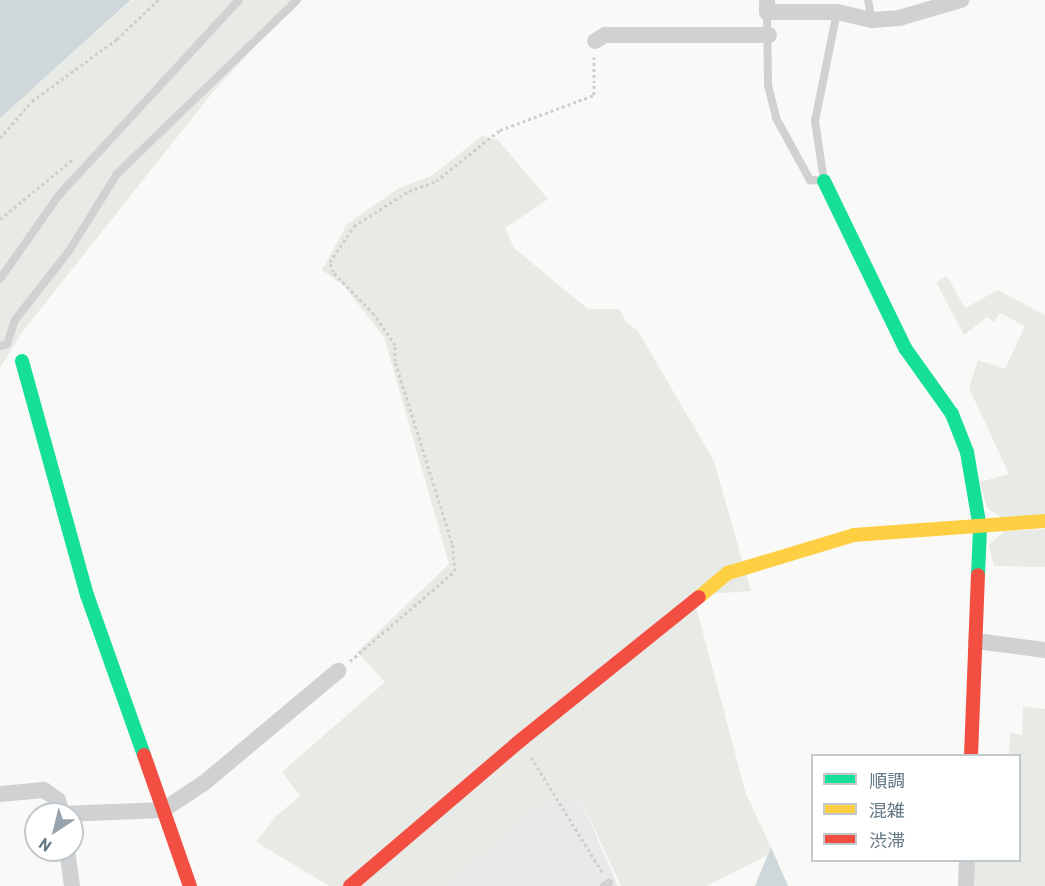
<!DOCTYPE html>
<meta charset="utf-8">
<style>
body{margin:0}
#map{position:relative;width:1045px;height:886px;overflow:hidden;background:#f9f9f8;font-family:Barlow,"Noto Sans JP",sans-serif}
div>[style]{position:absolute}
.built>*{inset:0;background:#e8e9e9}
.green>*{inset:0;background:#e8ebe5}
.water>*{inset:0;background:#ced7d9}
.path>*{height:3px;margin-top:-1.5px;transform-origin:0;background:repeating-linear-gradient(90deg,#cdcece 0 3px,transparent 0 6px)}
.lane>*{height:8px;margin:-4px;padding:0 4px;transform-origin:4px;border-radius:4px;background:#cfd1d2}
.street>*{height:16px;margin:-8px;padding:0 8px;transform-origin:8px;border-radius:8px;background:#cfd1d2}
.fast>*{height:14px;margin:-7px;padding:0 7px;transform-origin:7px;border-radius:7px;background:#16e098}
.slow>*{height:14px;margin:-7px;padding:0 7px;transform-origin:7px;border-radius:7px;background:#ffcf43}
.jam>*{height:14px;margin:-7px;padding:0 7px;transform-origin:7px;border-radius:7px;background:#f24e42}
span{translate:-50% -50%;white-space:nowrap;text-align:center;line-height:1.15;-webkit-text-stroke:6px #fff;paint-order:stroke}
.legend{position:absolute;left:811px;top:754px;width:210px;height:108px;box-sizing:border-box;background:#fff;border:2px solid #c1c9ce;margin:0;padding:8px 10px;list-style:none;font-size:18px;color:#637784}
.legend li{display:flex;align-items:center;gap:12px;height:30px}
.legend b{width:30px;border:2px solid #c1c9ce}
.north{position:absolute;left:24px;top:802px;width:60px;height:60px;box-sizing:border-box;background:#fff;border:2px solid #c1c9ce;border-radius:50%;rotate:215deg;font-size:16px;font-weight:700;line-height:24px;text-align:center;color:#637784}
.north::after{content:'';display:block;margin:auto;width:21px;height:27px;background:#98a4ad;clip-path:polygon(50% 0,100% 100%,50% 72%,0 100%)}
</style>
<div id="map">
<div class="built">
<div style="clip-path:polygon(579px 796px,618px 886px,446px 886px,541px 804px)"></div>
</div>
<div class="green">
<div style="clip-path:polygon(132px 0,298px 0,213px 92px,23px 331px,0 368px,0 118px)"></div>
<div style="clip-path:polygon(482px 136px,498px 140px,548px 199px,505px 228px,514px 248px,588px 309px,620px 309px,625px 321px,638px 331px,714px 461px,751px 591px,693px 595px,746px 794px,771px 847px,766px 856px,707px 886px,621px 886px,579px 796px,541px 804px,446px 886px,329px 886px,256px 842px,276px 816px,300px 796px,282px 772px,385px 682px,357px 652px,449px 564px,384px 337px,343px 285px,322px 270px,347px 224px,399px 188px,431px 176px)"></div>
<div style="clip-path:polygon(947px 276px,965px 308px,998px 290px,1045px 315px,1045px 514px,1002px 518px,987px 508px,980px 482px,1009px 474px,969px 388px,978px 360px,1005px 369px,1025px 326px,1000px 313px,994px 322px,987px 317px,964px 335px,936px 282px)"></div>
<div style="clip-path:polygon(1045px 529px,1045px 567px,994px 566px,989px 545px,1004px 531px)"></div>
<div style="clip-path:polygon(1023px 706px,1045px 709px,1045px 886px,971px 886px,971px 861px,1020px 860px,1020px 756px,1009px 755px,1010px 733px,1022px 735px)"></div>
</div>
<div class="water">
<div style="clip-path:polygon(0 0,131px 0,0 118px)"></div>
<div style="clip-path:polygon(771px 847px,788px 886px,755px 886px)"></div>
</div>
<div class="path">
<div style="left:0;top:138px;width:49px;rotate:-49.1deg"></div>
<div style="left:32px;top:101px;width:105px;rotate:-36.1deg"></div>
<div style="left:117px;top:39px;width:57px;rotate:-43.6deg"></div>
<div style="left:0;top:219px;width:94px;rotate:-39.4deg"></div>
<div style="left:350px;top:661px;width:138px;rotate:-40.6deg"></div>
<div style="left:455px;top:571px;width:28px;rotate:-96deg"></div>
<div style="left:452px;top:543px;width:191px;rotate:-107.4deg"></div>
<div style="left:395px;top:361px;width:16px;rotate:-90deg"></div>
<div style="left:395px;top:345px;width:37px;rotate:-124deg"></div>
<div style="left:374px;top:314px;width:59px;rotate:-134.3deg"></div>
<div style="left:333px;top:272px;width:10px;rotate:-107deg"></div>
<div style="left:330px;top:262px;width:43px;rotate:-56.3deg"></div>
<div style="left:354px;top:226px;width:65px;rotate:-32.5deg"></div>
<div style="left:409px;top:191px;width:29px;rotate:-20deg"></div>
<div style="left:436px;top:181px;width:82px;rotate:-38.6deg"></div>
<div style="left:500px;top:130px;width:100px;rotate:-20.4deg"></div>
<div style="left:594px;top:95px;width:38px;rotate:-90deg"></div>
<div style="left:531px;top:757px;width:137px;rotate:58.2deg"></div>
</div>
<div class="lane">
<div style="left:868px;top:0;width:20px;rotate:79deg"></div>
<div style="left:767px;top:12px;width:73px;rotate:89.2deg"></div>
<div style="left:768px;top:85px;width:34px;rotate:76deg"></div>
<div style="left:776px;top:118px;width:71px;rotate:61.3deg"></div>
<div style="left:810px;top:180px;width:14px;rotate:4deg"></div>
<div style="left:824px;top:181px;width:61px;rotate:-98.5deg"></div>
<div style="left:815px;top:121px;width:111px;rotate:-78.6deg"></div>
<div style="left:0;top:279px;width:103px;rotate:-54.9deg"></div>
<div style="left:59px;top:195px;width:265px;rotate:-47.3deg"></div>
<div style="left:0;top:346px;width:7px;rotate:-16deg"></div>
<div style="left:7px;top:344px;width:25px;rotate:-72deg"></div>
<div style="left:15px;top:320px;width:88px;rotate:-52deg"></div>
<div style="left:69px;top:251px;width:91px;rotate:-58.1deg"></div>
<div style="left:117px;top:174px;width:250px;rotate:-44deg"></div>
<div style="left:604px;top:886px;width:6px;rotate:-31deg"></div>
</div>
<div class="street">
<div style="left:767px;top:0;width:12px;rotate:90deg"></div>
<div style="left:767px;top:12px;width:70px"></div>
<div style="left:837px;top:12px;width:36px;rotate:13deg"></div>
<div style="left:872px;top:20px;width:27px;rotate:-4deg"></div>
<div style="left:899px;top:18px;width:65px;rotate:-16.2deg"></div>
<div style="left:595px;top:41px;width:12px;rotate:-31deg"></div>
<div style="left:605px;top:35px;width:164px"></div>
<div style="left:976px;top:641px;width:70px;rotate:7.4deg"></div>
<div style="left:0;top:794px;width:44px;rotate:-5.2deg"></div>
<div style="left:44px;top:790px;width:17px;rotate:36deg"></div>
<div style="left:58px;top:800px;width:15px;rotate:74deg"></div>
<div style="left:62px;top:814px;width:101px;rotate:-2.3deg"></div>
<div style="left:163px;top:810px;width:49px;rotate:-33.4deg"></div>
<div style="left:204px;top:783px;width:175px;rotate:-39.9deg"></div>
<div style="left:67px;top:850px;width:36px;rotate:82deg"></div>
<div style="left:966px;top:886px;width:26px;rotate:-88deg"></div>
</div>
<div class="fast">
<div style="left:824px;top:181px;width:186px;rotate:64.1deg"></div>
<div style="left:905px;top:348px;width:81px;rotate:54.5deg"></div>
<div style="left:952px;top:414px;width:41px;rotate:68.5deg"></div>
<div style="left:967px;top:452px;width:77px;rotate:80.3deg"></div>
<div style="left:980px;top:528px;width:47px;rotate:92.4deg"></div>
<div style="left:22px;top:361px;width:243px;rotate:74.5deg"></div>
<div style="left:87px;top:595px;width:170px;rotate:70.4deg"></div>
</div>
<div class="slow">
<div style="left:699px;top:597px;width:38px;rotate:-40deg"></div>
<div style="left:728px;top:573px;width:132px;rotate:-16.8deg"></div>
<div style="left:854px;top:535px;width:192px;rotate:-4.2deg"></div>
</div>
<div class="jam">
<div style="left:144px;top:755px;width:139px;rotate:70.7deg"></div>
<div style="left:971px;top:756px;width:181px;rotate:-87.8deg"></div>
<div style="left:350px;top:886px;width:225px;rotate:-40.5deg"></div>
<div style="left:521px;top:740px;width:228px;rotate:-38.8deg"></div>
</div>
<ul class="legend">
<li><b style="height:8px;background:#16e098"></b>順調</li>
<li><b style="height:8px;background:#ffcf43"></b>混雑</li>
<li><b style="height:8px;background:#f24e42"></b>渋滞</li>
</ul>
<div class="north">N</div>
</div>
